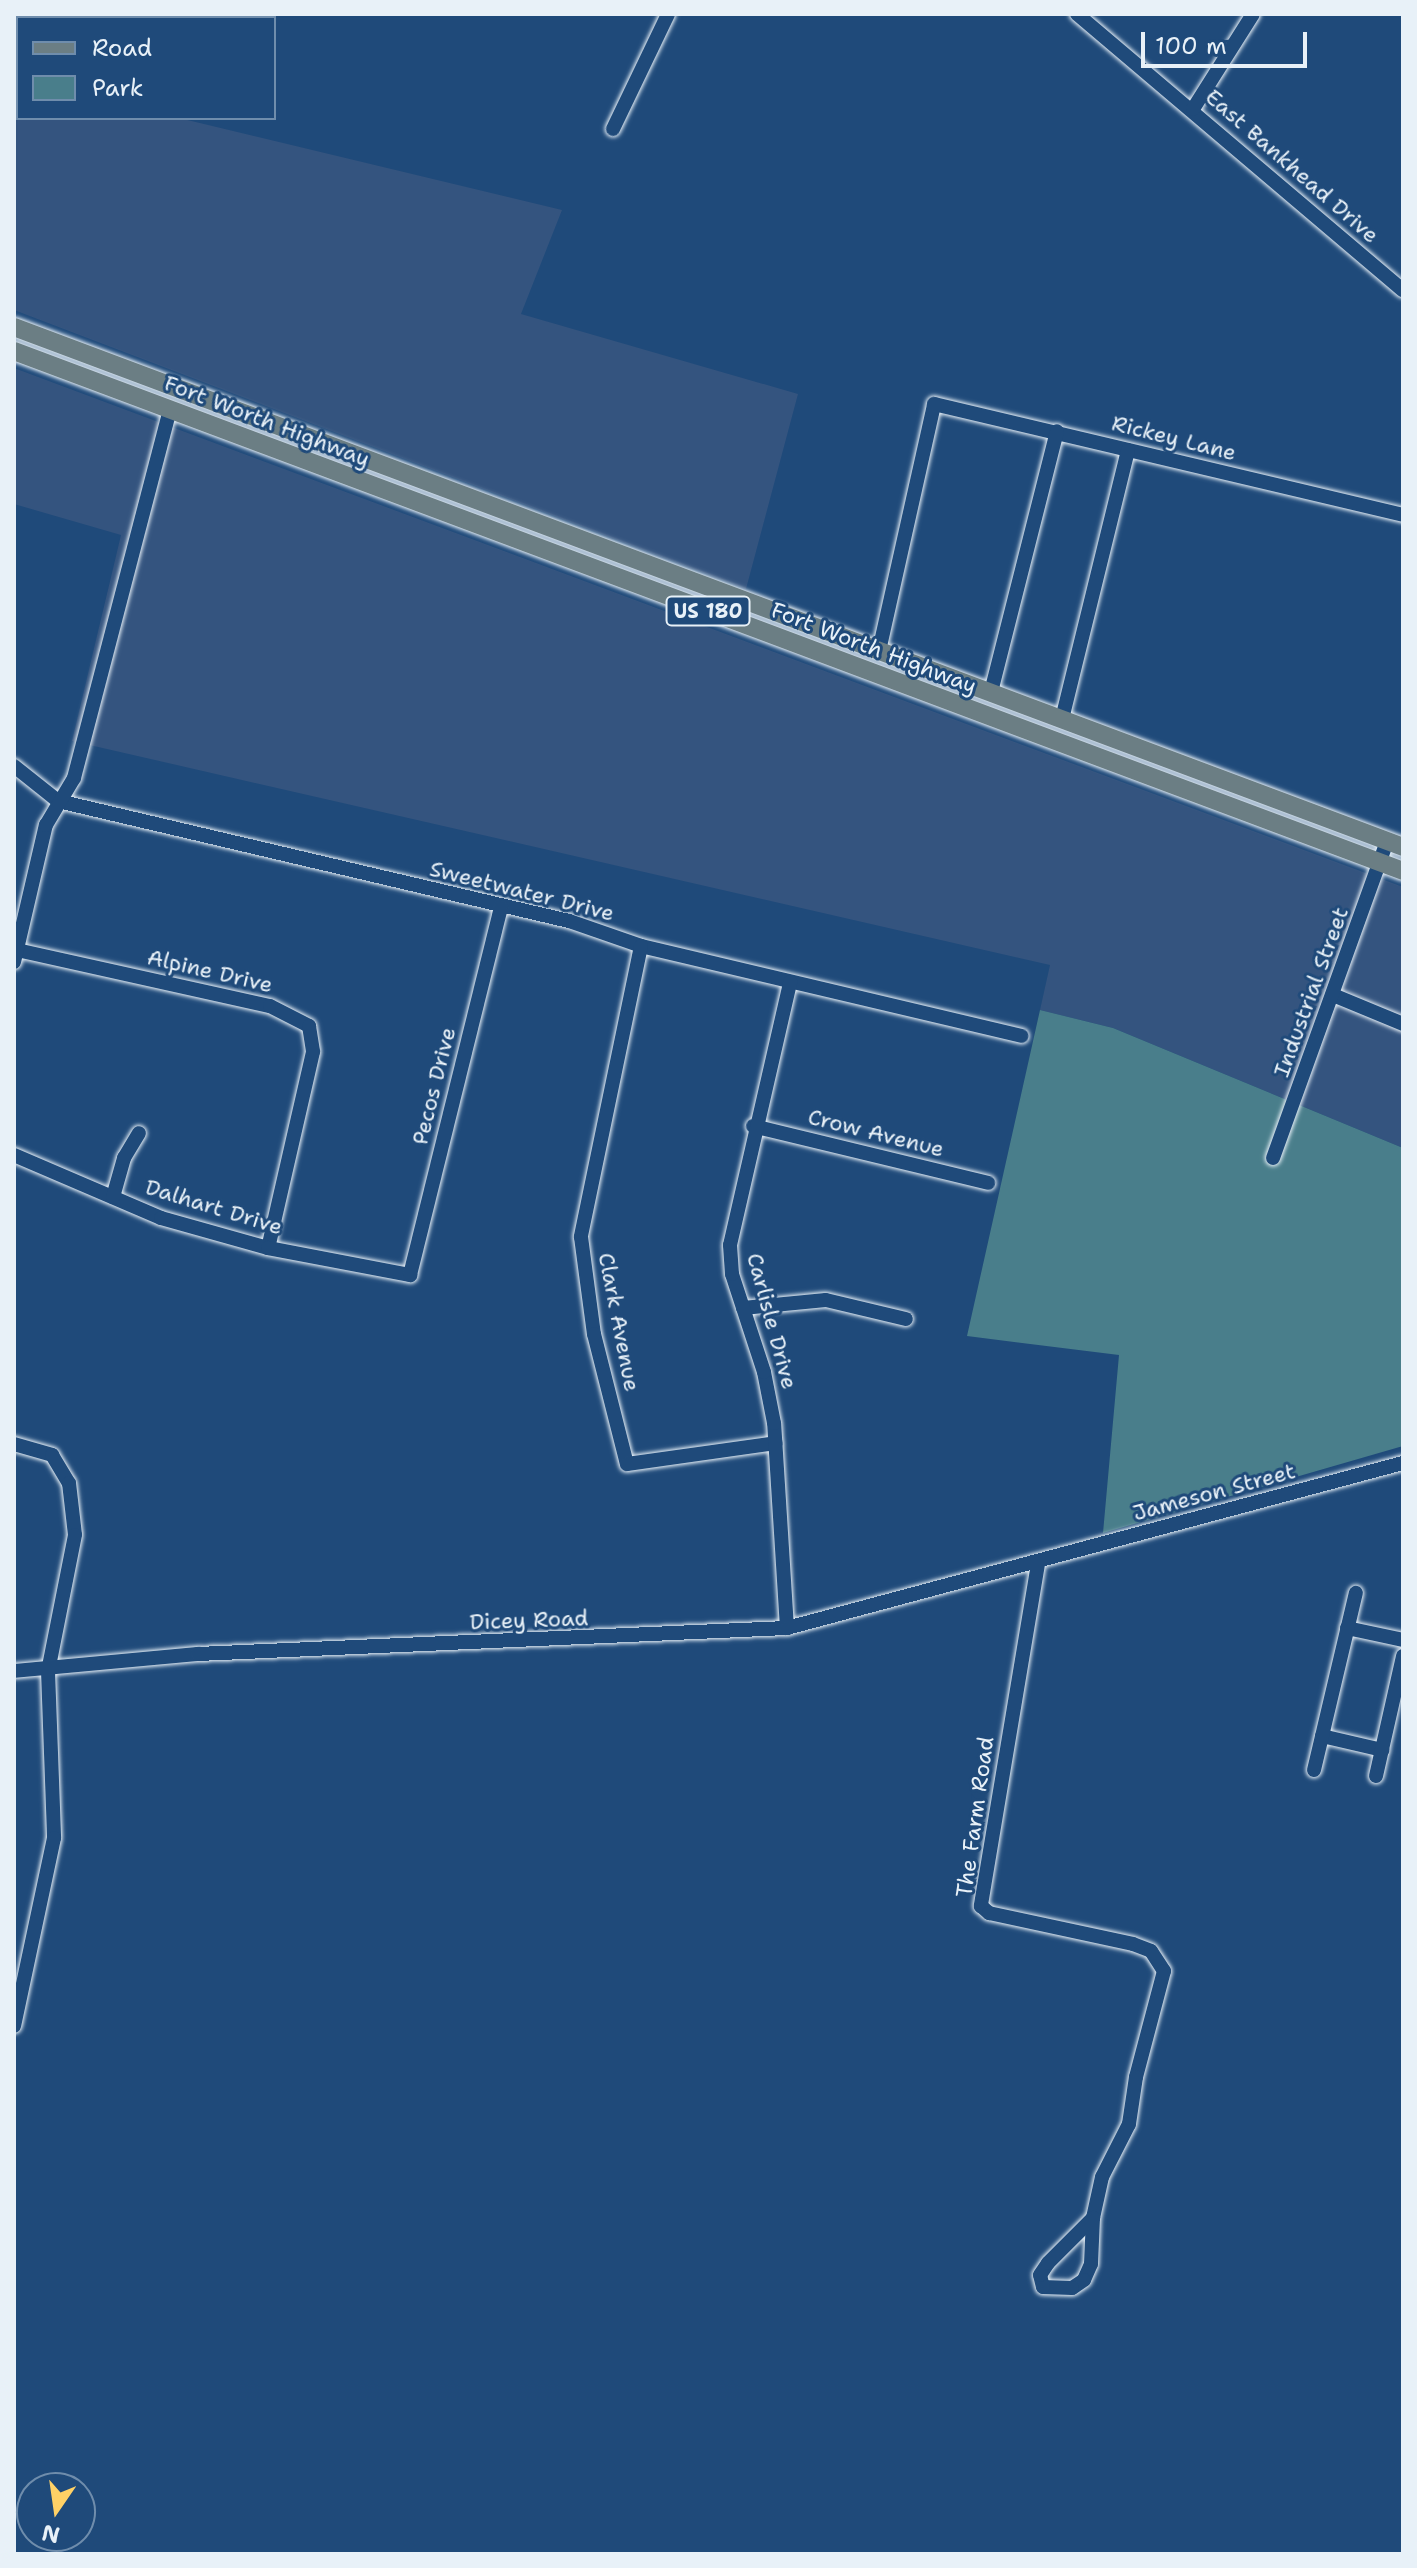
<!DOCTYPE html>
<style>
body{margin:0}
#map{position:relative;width:1417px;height:2568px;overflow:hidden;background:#1f4a7a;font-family:"Shantell Sans",sans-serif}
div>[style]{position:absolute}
.built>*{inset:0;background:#34547f}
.green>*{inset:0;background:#497e8b}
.roads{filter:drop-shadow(0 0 2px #e8f1f8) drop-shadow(0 0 2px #e8f1f8)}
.minor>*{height:14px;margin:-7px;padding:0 7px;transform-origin:7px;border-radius:7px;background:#1f4a7a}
.major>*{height:18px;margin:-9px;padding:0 9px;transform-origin:9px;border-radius:9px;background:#6b7e84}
span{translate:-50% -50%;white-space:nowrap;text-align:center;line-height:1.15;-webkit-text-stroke:6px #1f4a7a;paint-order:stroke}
.shield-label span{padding:2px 6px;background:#1f4a7a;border:2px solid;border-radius:6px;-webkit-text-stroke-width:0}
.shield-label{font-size:20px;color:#e8f1f8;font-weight:700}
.street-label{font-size:22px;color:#e8f1f8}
.frame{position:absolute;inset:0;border:16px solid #e8f1f8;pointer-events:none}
.legend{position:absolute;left:16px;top:16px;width:260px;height:104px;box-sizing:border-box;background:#1f4a7a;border:2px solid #6f8dac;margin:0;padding:10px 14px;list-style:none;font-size:24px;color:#e8f1f8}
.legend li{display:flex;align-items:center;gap:16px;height:40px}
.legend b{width:40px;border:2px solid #6f8dac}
.north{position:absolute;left:16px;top:2472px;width:80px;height:80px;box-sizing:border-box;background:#1f4a7a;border:2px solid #6f8dac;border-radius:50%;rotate:193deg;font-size:22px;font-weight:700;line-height:32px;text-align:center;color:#e8f1f8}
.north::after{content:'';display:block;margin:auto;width:28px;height:36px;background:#ffd166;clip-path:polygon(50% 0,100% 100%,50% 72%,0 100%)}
.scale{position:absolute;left:1141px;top:32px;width:166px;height:36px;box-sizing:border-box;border:4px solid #e8f1f8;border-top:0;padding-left:10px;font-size:24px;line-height:28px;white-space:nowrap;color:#e8f1f8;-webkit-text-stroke:6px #1f4a7a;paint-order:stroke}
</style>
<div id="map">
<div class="built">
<div style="clip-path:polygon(14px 79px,18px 118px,179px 118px,562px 210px,521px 314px,798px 394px,746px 589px,14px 310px)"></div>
<div style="clip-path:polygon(14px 368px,1403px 887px,1403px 1148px,1113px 1028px,1040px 1010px,1050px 965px,72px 741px,121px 535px,14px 504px)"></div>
</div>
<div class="green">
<div style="clip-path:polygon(1040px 1010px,1113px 1028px,1403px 1148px,1403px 1446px,1103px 1533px,1119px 1355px,967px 1336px)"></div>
</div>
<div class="roads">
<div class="minor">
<div style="left:138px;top:14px;width:4px;rotate:90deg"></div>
<div style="left:1077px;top:14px;width:427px;rotate:40.3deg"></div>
<div style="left:1193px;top:109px;width:112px;rotate:-57.7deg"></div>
<div style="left:613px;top:129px;width:127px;rotate:-64.4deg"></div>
<div style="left:879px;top:651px;width:253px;rotate:-77.4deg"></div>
<div style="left:934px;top:404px;width:482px;rotate:13.3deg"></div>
<div style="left:991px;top:692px;width:269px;rotate:-75.8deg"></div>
<div style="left:1062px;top:719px;width:277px;rotate:-76.2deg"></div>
<div style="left:14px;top:766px;width:56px;rotate:38.5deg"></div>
<div style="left:58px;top:801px;width:525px;rotate:13.22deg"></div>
<div style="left:569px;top:921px;width:76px;rotate:19.1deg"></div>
<div style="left:641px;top:946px;width:391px;rotate:13.3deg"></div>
<div style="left:641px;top:946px;width:297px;rotate:101.7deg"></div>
<div style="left:581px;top:1237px;width:98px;rotate:82.4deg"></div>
<div style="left:594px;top:1334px;width:134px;rotate:75.8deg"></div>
<div style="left:627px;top:1464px;width:150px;rotate:-8deg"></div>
<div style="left:17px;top:950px;width:259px;rotate:12.5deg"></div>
<div style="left:270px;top:1006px;width:44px;rotate:27.1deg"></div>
<div style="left:309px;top:1026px;width:26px;rotate:81deg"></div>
<div style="left:313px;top:1052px;width:201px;rotate:102.9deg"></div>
<div style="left:14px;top:962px;width:141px;rotate:-76.9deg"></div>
<div style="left:46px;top:825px;width:55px;rotate:-59.2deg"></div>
<div style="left:74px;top:778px;width:380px;rotate:-75.4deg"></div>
<div style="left:1333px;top:995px;width:76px;rotate:22.5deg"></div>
<div style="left:753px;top:1126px;width:242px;rotate:13.6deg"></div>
<div style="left:14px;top:1155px;width:160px;rotate:23.2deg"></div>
<div style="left:161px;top:1218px;width:111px;rotate:15.7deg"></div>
<div style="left:268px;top:1248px;width:145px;rotate:10.8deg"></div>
<div style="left:410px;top:1275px;width:379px;rotate:-76.1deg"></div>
<div style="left:1273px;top:1158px;width:337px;rotate:-70.2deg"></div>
<div style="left:113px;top:1197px;width:41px;rotate:-74.2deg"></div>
<div style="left:124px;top:1158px;width:29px;rotate:-59deg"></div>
<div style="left:743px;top:1308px;width:83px;rotate:-5.5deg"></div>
<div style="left:826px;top:1300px;width:82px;rotate:13.4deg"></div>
<div style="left:14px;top:1444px;width:40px;rotate:16deg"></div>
<div style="left:52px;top:1455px;width:33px;rotate:59deg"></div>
<div style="left:69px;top:1483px;width:52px;rotate:83.4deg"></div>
<div style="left:75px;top:1535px;width:139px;rotate:101.2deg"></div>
<div style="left:48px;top:1671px;width:167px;rotate:87.9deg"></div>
<div style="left:54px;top:1838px;width:192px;rotate:102deg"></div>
<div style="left:1038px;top:1564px;width:347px;rotate:99.5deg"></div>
<div style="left:981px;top:1906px;width:11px;rotate:41deg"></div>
<div style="left:989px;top:1913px;width:147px;rotate:12.1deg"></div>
<div style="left:1133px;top:1944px;width:19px;rotate:21deg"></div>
<div style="left:1151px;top:1951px;width:24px;rotate:57deg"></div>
<div style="left:1164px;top:1971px;width:110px;rotate:104.8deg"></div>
<div style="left:1136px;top:2077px;width:48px;rotate:98.5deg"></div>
<div style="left:1129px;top:2124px;width:59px;rotate:117deg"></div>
<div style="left:1102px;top:2177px;width:42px;rotate:102.4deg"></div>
<div style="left:1093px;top:2218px;width:46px;rotate:92.5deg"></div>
<div style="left:1091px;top:2264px;width:17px;rotate:114deg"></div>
<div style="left:1084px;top:2280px;width:14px;rotate:146deg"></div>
<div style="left:1072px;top:2288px;width:29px;rotate:-178deg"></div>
<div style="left:1043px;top:2287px;width:12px;rotate:-104deg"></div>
<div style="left:1040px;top:2275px;width:14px;rotate:-56deg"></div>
<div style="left:1048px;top:2263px;width:64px;rotate:-45deg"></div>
<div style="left:787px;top:1628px;width:205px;rotate:-93.6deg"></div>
<div style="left:774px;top:1423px;width:52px;rotate:-101.1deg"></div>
<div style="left:764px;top:1372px;width:103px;rotate:-108.1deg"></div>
<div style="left:732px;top:1274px;width:29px;rotate:-94deg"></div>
<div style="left:730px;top:1245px;width:270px;rotate:-77.1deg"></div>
<div style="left:1347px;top:1628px;width:57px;rotate:12.1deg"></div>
<div style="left:14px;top:1671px;width:185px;rotate:-5.3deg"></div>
<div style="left:198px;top:1654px;width:590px;rotate:-2.53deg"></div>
<div style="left:787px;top:1628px;width:638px;rotate:-15deg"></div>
<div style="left:1322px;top:1736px;width:62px;rotate:13.1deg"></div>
<div style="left:1314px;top:1770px;width:182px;rotate:-76.7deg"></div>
<div style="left:1376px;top:1776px;width:123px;rotate:-77.3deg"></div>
</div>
<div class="major">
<div style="left:14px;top:327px;width:1483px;rotate:20.52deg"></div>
<div style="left:14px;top:351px;width:1483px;rotate:20.52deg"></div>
</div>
</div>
<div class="shield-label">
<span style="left:708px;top:611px">US 180</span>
</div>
<div class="street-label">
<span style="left:1292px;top:166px;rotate:41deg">East Bankhead Drive</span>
<span style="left:267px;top:421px;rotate:21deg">Fort Worth Highway</span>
<span style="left:1174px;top:438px;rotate:14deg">Rickey Lane</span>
<span style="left:874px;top:648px;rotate:21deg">Fort Worth Highway</span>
<span style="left:522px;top:891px;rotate:14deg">Sweetwater Drive</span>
<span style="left:210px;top:971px;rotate:13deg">Alpine Drive</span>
<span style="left:1311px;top:992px;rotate:-70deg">Industrial Street</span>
<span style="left:434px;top:1086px;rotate:-76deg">Pecos Drive</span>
<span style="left:876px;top:1133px;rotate:14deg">Crow Avenue</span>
<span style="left:214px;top:1207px;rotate:17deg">Dalhart Drive</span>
<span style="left:772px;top:1321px;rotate:75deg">Carlisle Drive</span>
<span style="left:619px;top:1322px;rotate:79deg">Clark Avenue</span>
<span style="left:1214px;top:1492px;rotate:-15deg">Jameson Street</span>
<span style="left:529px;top:1620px;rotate:-2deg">Dicey Road</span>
<span style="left:975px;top:1817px;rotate:-82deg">The Farm Road</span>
</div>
<div class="frame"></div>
<ul class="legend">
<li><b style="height:10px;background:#6b7e84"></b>Road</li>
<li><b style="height:22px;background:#497e8b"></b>Park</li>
</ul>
<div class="north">N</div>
<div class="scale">100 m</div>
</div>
